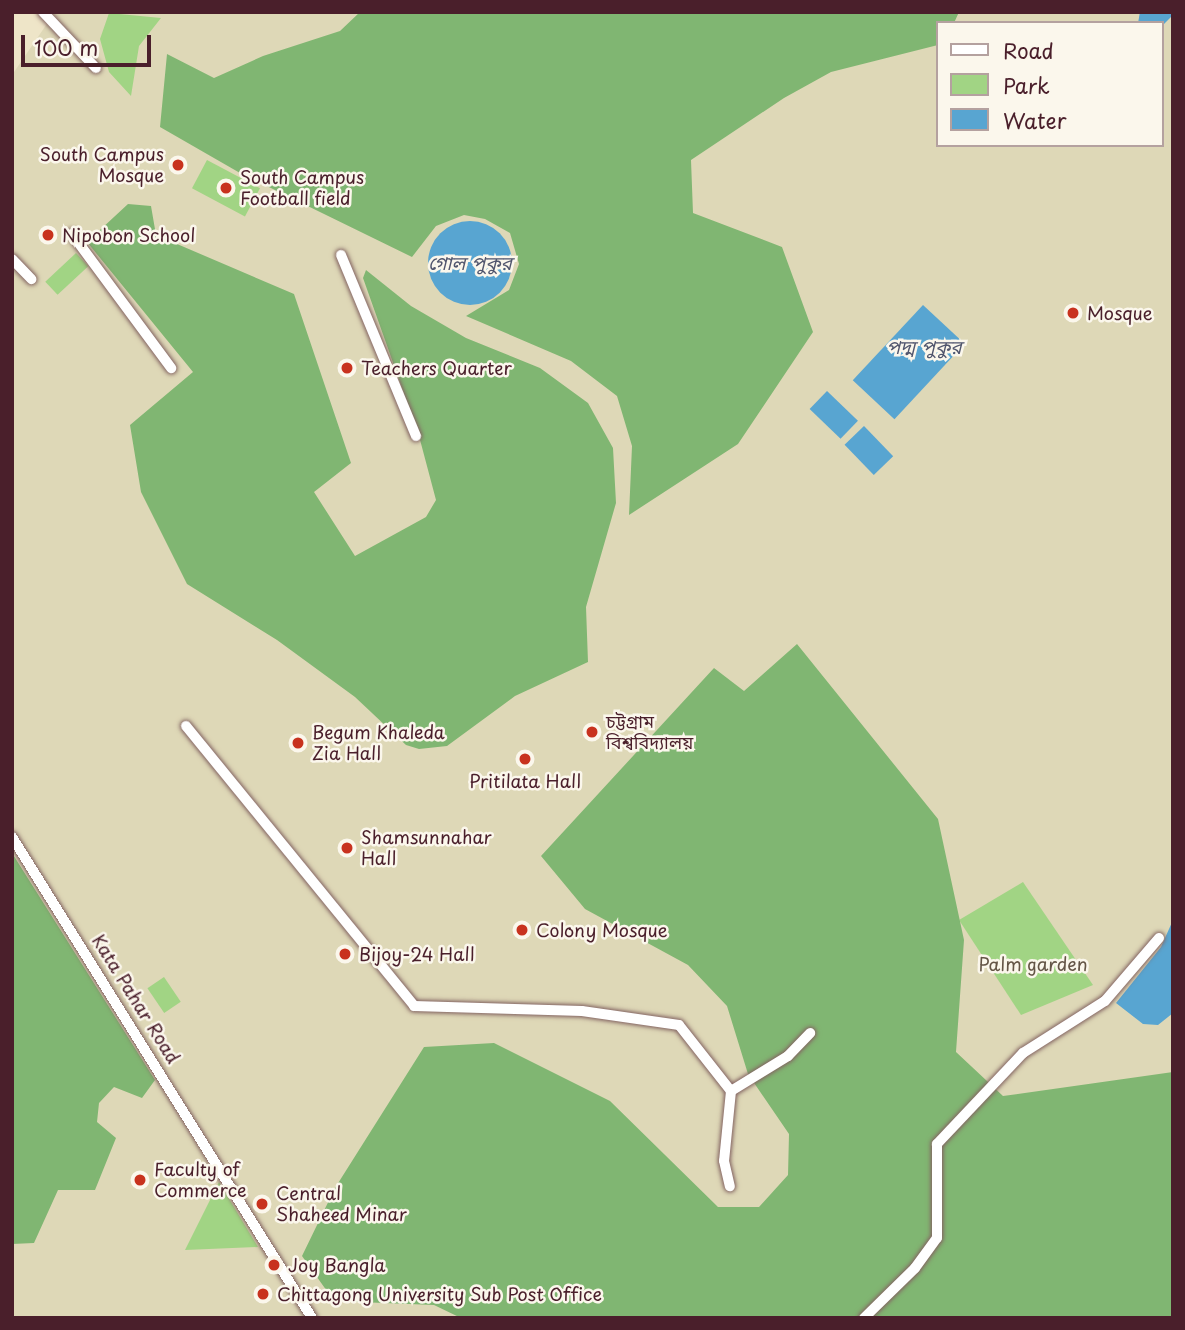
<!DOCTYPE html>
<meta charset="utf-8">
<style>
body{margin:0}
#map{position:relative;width:1185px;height:1330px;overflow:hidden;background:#eee5c8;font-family:"Playpen Sans","Noto Sans Bengali",sans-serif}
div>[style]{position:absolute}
.built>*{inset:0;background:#ded8b7}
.green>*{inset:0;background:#a1d484;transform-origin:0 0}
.forest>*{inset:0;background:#80b672}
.water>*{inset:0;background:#58a5d1;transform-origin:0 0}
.round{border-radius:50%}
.roads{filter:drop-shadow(0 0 2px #836462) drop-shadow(0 0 2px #836462)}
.minor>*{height:10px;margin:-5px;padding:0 5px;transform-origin:5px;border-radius:5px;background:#fff}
.dots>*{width:19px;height:19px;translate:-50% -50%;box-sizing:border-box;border:4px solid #fbf7ec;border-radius:50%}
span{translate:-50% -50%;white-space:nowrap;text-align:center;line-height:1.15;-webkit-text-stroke:5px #fbf7ec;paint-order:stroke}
.poi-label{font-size:18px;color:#4a1f2b}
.right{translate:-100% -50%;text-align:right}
.left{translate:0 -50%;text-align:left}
.park-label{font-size:18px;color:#645546}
.street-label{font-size:18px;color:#4a1f2b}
.water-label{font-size:19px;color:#50556d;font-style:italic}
.frame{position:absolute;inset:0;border:14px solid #4a1f2b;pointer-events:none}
.legend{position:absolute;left:936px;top:21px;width:228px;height:126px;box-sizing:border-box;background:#fbf7ec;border:2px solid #b4a19f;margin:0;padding:9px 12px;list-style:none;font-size:21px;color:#4a1f2b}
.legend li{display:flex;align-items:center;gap:14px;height:35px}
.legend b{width:35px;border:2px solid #b4a19f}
.scale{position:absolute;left:21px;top:35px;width:130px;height:32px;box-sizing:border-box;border:4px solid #4a1f2b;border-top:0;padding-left:9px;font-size:21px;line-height:24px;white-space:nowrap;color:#4a1f2b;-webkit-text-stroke:5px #fbf7ec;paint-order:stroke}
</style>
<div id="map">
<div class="built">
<div style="clip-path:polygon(evenodd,55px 12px,1173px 12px,1173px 1318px,12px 1318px,12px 75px,55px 12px,938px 23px,1162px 23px,1162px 145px,938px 145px,938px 23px)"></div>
</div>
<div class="green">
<div style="clip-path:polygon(109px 13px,161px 18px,139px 46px,131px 96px,109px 72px,100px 39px)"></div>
<div style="left:207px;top:160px;width:60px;height:32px;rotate:28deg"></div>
<div style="left:76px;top:253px;width:18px;height:42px;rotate:47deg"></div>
<div style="clip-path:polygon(1023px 882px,1093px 985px,1021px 1015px,959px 920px)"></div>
<div style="left:164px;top:977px;width:30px;height:20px;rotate:56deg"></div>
<div style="clip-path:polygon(219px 1182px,258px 1247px,185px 1250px)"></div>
</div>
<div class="forest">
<div style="clip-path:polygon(360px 12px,959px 12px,954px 23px,938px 23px,938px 45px,831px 72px,784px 98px,691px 160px,693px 213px,782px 247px,813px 332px,738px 444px,629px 515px,632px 446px,617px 396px,571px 361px,466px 316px,509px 290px,519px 264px,510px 233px,485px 219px,464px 215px,436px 226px,412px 257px,240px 173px,160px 127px,167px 54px,214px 78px,263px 56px,340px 31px)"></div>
<div style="clip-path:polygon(128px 204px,151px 206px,156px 235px,294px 294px,351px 463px,314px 492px,355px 556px,426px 517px,436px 500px,419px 436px,363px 278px,366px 270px,411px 306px,466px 338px,540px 368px,588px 403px,613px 448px,616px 503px,586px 607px,588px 662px,515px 696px,447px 746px,419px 749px,406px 745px,355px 697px,277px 640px,187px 584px,141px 492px,130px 425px,193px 372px,87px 242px)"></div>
<div style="clip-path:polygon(797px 644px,938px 819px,964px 940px,956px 1052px,1003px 1096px,1173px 1072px,1173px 1318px,461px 1318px,434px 1305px,334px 1301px,302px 1256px,335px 1188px,424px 1047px,494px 1043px,610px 1101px,718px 1207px,759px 1207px,788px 1175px,789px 1134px,748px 1074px,727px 1006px,688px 965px,585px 909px,541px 856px,714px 668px,744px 691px)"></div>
<div style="clip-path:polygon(12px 853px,155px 1080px,142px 1098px,114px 1087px,99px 1103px,97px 1122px,116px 1138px,95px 1190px,58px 1190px,34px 1243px,12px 1244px)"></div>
</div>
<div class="water">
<div style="clip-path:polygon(1140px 12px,1173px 12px,1173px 15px,1162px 26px,1138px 23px)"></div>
<div class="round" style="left:428px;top:221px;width:84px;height:84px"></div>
<div style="left:923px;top:305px;width:57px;height:103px;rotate:43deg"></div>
<div style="left:827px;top:391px;width:43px;height:25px;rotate:44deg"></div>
<div style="left:864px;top:426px;width:42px;height:27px;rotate:46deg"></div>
<div style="clip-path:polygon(1173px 920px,1173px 1013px,1158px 1025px,1143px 1024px,1116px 1003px,1161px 947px)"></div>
</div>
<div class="roads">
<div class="minor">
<div style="left:43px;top:12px;width:77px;rotate:46.6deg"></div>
<div style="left:72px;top:234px;width:167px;rotate:53.5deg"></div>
<div style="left:341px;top:255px;width:196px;rotate:67.5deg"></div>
<div style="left:12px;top:259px;width:28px;rotate:46deg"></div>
<div style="left:186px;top:726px;width:361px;rotate:50.8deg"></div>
<div style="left:414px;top:1006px;width:168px;rotate:1.7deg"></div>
<div style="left:582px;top:1011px;width:98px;rotate:8.2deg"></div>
<div style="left:679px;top:1025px;width:84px;rotate:51.8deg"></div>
<div style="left:731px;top:1091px;width:70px;rotate:95.7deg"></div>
<div style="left:724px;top:1161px;width:26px;rotate:77deg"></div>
<div style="left:12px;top:837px;width:567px;rotate:58.05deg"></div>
<div style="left:731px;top:1091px;width:67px;rotate:-31.6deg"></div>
<div style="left:788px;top:1056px;width:32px;rotate:-46deg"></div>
<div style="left:864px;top:1318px;width:71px;rotate:-44.4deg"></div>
<div style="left:915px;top:1268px;width:37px;rotate:-54deg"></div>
<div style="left:937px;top:1238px;width:94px;rotate:-90deg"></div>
<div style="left:937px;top:1144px;width:125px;rotate:-46.6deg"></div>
<div style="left:1023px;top:1053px;width:97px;rotate:-32.4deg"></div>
<div style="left:1105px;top:1001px;width:83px;rotate:-49.4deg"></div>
</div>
</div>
<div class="dots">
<div style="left:178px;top:165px;background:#c8321e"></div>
<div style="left:226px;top:188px;background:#c8321e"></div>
<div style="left:48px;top:235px;background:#c8321e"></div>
<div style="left:1073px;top:313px;background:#c8321e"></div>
<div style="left:347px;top:368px;background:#c8321e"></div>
<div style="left:592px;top:732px;background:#c8321e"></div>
<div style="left:298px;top:743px;background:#c8321e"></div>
<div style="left:525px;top:759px;background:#c8321e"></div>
<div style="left:347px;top:848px;background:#c8321e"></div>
<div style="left:522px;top:930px;background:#c8321e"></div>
<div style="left:345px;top:954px;background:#c8321e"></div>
<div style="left:140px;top:1180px;background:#c8321e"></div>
<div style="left:262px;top:1204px;background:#c8321e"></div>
<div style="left:274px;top:1265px;background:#c8321e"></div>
<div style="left:263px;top:1294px;background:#c8321e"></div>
</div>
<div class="poi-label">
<span class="right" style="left:164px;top:165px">South Campus<br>Mosque</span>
<span class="left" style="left:240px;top:188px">South Campus<br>Football field</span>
<span class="left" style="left:62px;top:235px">Nipobon School</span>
<span class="left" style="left:1087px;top:313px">Mosque</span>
<span class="left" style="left:361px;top:368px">Teachers Quarter</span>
<span class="left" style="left:606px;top:732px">চট্টগ্রাম<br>বিশ্ববিদ্যালয়</span>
<span class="left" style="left:312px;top:743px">Begum Khaleda<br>Zia Hall</span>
<span style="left:525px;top:781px">Pritilata Hall</span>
<span class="left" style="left:361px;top:848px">Shamsunnahar<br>Hall</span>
<span class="left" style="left:536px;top:930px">Colony Mosque</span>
<span class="left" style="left:359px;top:954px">Bijoy-24 Hall</span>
<span class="left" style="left:154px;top:1180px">Faculty of<br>Commerce</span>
<span class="left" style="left:276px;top:1204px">Central<br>Shaheed Minar</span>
<span class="left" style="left:288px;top:1265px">Joy Bangla</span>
<span class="left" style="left:277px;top:1294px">Chittagong University Sub Post Office</span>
</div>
<div class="park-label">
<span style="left:1033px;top:964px">Palm garden</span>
</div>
<div class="street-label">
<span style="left:136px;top:999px;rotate:58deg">Kata Pahar Road</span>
</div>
<div class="water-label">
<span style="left:470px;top:263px">গোল পুকুর</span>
<span style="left:924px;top:347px">পদ্ম পুকুর</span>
</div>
<div class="frame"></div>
<ul class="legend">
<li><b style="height:9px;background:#fff"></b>Road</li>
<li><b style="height:19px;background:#a1d484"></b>Park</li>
<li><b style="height:19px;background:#58a5d1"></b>Water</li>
</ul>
<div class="scale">100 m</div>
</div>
